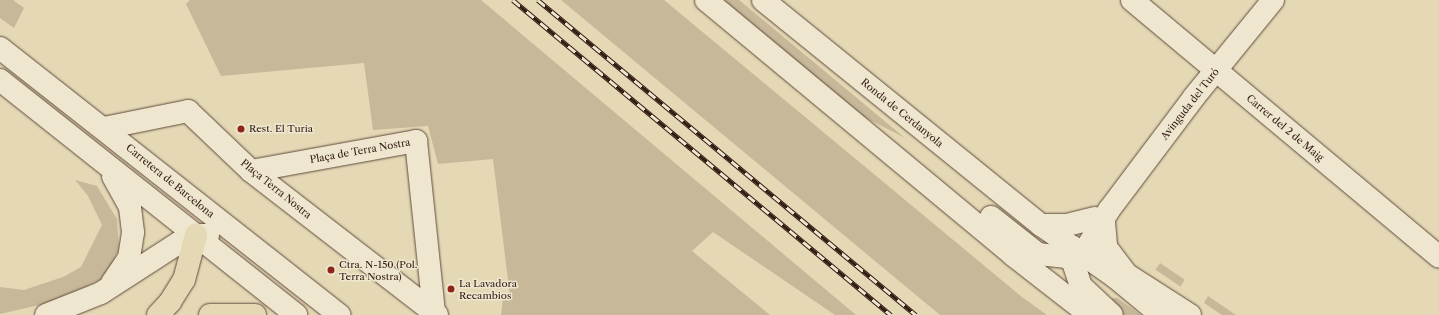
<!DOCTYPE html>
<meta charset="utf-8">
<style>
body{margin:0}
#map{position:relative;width:1439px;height:315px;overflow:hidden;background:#e5d8b5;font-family:"Libre Caslon Text",serif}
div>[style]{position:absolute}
.green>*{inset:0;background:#c7b899;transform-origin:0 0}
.roads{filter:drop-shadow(0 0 1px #5f4a3c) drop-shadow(0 0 1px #5f4a3c)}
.minor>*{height:22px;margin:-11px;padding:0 11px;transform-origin:11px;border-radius:11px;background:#eee6cf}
.tertiary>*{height:22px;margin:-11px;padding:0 11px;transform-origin:11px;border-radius:11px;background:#eee6cf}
.secondary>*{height:22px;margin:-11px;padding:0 11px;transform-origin:11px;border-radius:11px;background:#eee6cf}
.motorway>*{height:22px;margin:-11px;padding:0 11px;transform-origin:11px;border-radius:11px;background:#e5d8b5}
.rail>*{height:4.5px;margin-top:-2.25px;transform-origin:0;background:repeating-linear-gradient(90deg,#eee6cf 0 9px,#321b13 0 18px);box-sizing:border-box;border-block:1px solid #321b13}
.dots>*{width:11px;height:11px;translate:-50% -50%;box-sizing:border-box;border:2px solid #eee6cf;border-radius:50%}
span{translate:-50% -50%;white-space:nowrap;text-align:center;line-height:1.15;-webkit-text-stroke:3px #eee6cf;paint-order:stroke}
.street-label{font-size:10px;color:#321b13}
.poi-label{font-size:10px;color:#321b13}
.left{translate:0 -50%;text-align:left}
</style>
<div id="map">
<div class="green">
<div style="clip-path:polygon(0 0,13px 0,24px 8px,14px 28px,0 18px)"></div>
<div style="clip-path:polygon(190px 0,481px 0,856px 315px,835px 315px,713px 232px,692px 251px,770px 315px,501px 315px,503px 297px,510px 296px,493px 159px,438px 164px,428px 126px,373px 130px,364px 63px,221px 76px,186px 4px)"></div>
<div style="clip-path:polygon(561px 0,664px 0,1022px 297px,1047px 315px,940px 315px)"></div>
<div style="clip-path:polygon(718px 0,739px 0,905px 138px,862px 116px)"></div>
<div style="clip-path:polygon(75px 180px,97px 186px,117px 219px,119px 249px,111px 265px,103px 278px,61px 300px,0 314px,0 287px,24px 290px,63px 277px,81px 267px,102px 225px,88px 196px)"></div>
<div style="left:1160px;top:263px;width:30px;height:8px;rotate:34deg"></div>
<div style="clip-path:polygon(1208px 296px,1236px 315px,1222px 315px,1204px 303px)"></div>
<div style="clip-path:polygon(1113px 298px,1117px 298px,1141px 315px,1122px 315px,1111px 300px)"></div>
</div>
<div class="roads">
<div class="minor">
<div style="left:1132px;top:0;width:400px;rotate:39.9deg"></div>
<div style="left:104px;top:128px;width:86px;rotate:-11.4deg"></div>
<div style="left:188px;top:111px;width:87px;rotate:43.6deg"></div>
<div style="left:251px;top:171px;width:235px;rotate:37.7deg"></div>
<div style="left:251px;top:171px;width:168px;rotate:-10.3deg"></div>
<div style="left:416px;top:141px;width:173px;rotate:84deg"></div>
<div style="left:1087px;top:247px;width:43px;rotate:-59.3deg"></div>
<div style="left:1109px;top:210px;width:141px;rotate:-53deg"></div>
<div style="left:1194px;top:97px;width:125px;rotate:-50.8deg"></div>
</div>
<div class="tertiary">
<div style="left:706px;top:0;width:399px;rotate:39.7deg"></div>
<div style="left:1013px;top:255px;width:98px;rotate:37.9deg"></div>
<div style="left:763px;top:0;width:358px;rotate:39deg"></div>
<div style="left:1041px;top:225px;width:90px;rotate:35.1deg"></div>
<div style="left:1115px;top:277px;width:60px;rotate:39.6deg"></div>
<div style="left:991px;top:217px;width:60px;rotate:38.2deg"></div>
<div style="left:1038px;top:254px;width:27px;rotate:6deg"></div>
<div style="left:1065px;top:257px;width:24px;rotate:-24deg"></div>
<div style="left:1104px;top:222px;width:25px;rotate:85deg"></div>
<div style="left:1106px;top:247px;width:34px;rotate:53deg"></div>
<div style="left:1126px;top:274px;width:76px;rotate:32.6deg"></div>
<div style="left:1041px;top:225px;width:26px"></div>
<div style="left:1067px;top:225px;width:29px;rotate:-14deg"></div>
<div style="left:1073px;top:247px;width:18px;rotate:87deg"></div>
<div style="left:1074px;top:265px;width:22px;rotate:72deg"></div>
<div style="left:1081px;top:286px;width:42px;rotate:43.1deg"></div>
</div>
<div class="secondary">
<div style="left:0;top:48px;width:432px;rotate:38.2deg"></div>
<div style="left:0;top:80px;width:378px;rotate:38.4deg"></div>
<div style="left:112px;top:283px;width:30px;rotate:-56deg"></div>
<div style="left:129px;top:258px;width:26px;rotate:-81deg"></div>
<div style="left:133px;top:232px;width:25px;rotate:-97deg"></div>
<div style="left:130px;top:207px;width:35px;rotate:-119deg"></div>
<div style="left:46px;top:315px;width:59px;rotate:-21.8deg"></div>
<div style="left:101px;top:293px;width:94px;rotate:-32.8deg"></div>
<div style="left:180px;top:242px;width:17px;rotate:-24deg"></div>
<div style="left:196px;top:235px;width:12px"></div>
</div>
<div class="motorway">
<div style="left:158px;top:315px;width:18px;rotate:-47deg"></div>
<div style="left:170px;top:302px;width:26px;rotate:-58deg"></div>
<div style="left:184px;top:280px;width:47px;rotate:-75.1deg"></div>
<div style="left:210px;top:315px;width:45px"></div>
</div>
</div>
<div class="rail">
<div style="left:513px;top:0;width:492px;rotate:39.8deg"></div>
<div style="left:538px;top:0;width:492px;rotate:39.8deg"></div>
</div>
<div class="dots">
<div style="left:241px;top:129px;background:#8f2418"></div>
<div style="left:331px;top:270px;background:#8f2418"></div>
<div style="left:451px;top:289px;background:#8f2418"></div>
</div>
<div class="street-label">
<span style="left:1190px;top:104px;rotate:-52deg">Avinguda del Turó</span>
<span style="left:902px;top:113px;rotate:39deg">Ronda de Cerdanyola</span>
<span style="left:1285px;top:128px;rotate:40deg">Carrer del 2 de Maig</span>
<span style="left:360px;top:151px;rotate:-10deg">Plaça de Terra Nostra</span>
<span style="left:170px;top:181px;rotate:39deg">Carretera de Barcelona</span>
<span style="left:276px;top:189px;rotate:39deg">Plaça Terra Nostra</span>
</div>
<div class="poi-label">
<span class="left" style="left:249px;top:129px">Rest. El Turia</span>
<span class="left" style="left:339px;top:270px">Ctra. N-150 (Pol.<br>Terra Nostra)</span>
<span class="left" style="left:459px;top:289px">La Lavadora<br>Recambios</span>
</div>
</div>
